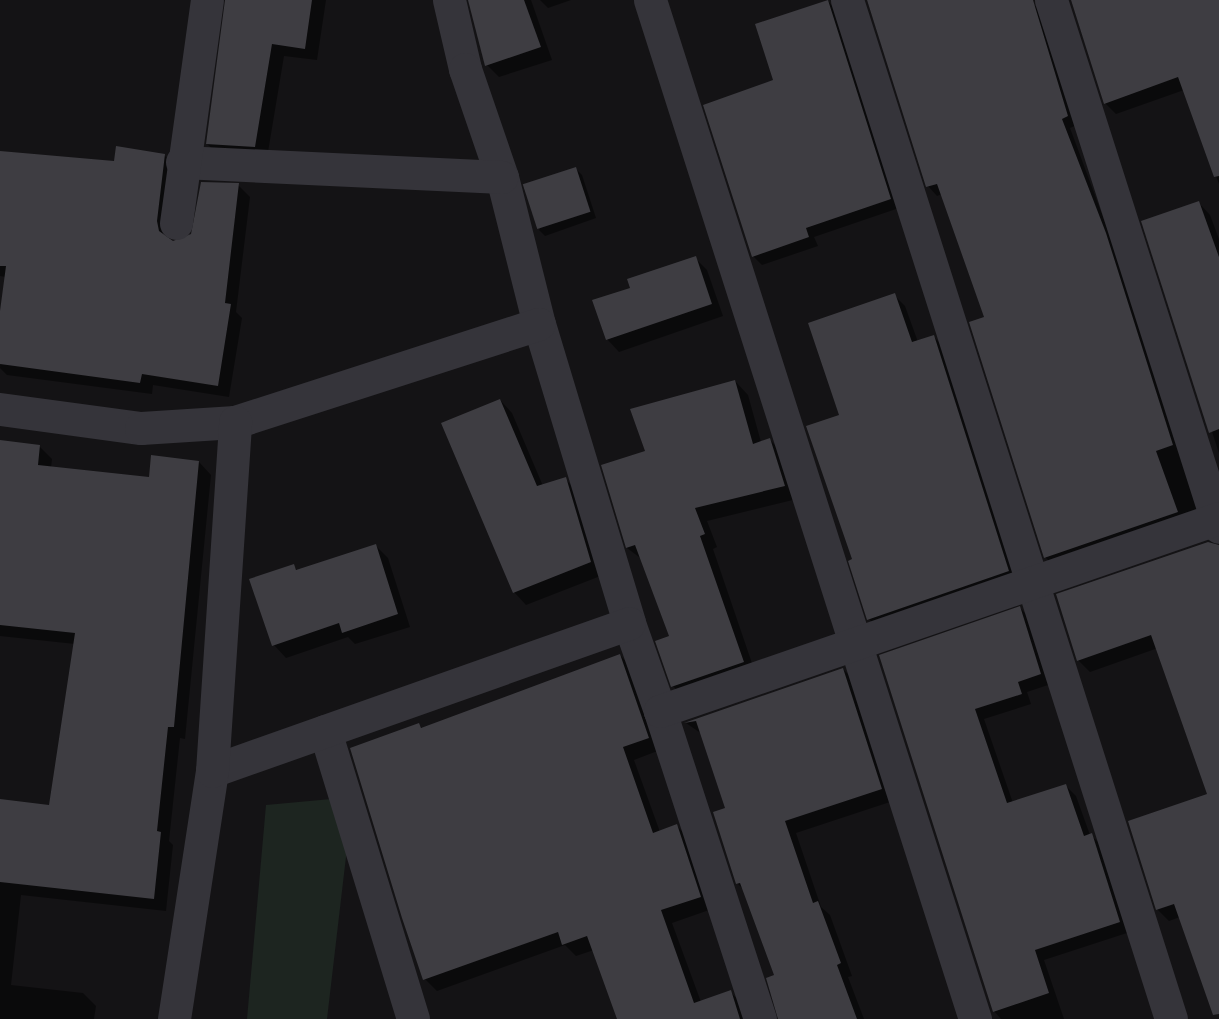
<!DOCTYPE html>
<style>
body{margin:0}
#map{position:relative;width:1219px;height:1019px;overflow:hidden;background:#141315;font-family:"Exo 2",sans-serif}
div>[style]{position:absolute}
.green>*{inset:0;background:#1d2520}
.shadow>*{inset:0;background:#0007}
.building>*{inset:0;background:#3e3d42;transform-origin:0 0}
.street>*{height:33px;margin:-16.5px;padding:0 16.5px;transform-origin:16.5px;border-radius:16.5px;background:#35343a}
span{translate:-50% -50%;white-space:nowrap;text-align:center;line-height:1.15;-webkit-text-stroke:4.5px #0f0e10;paint-order:stroke}
</style>
<div id="map">
<div class="green">
<div style="clip-path:polygon(353px 797px,327px 1019px,247px 1019px,266px 805px)"></div>
</div>
<div class="shadow">
<div style="clip-path:polygon(226px 0,326px 0,317px 60px,284px 56px,267px 158px,220px 156px,207px 144px)"></div>
<div style="clip-path:polygon(476px 0,531px 0,552px 60px,499px 77px,487px 65px)"></div>
<div style="clip-path:polygon(540px 0,571px 0,548px 8px)"></div>
<div style="clip-path:polygon(867px 0,1019px 0,1033px 4px,1042px 13px,1077px 125px,1070px 128px,1113px 244px,1201px 516px,1055px 567px,1046px 558px,971px 323px,986px 318px,942px 194px,937px 196px,928px 186px)"></div>
<div style="clip-path:polygon(1071px 0,1219px 0,1219px 184px,1184px 90px,1116px 114px,1105px 103px)"></div>
<div style="clip-path:polygon(828px 1px,837px 11px,899px 208px,814px 237px,818px 246px,762px 265px,753px 256px,775px 81px)"></div>
<div style="clip-path:polygon(0 152px,115px 162px,165px 156px,177px 168px,169px 234px,172px 242px,192px 235px,238px 185px,250px 197px,236px 312px,242px 318px,229px 397px,153px 385px,152px 394px,7px 375px,0 368px,6px 277px,0 276px)"></div>
<div style="clip-path:polygon(576px 169px,582px 175px,596px 218px,545px 236px,539px 230px)"></div>
<div style="clip-path:polygon(1199px 203px,1210px 215px,1219px 239px,1219px 453px,1143px 222px)"></div>
<div style="clip-path:polygon(695px 258px,707px 270px,723px 316px,619px 352px,607px 339px,632px 289px)"></div>
<div style="clip-path:polygon(894px 295px,905px 306px,918px 342px,933px 336px,944px 347px,1019px 582px,879px 630px,869px 619px,854px 560px,841px 416px)"></div>
<div style="clip-path:polygon(735px 381px,748px 395px,761px 442px,770px 440px,783px 453px,797px 499px,707px 521px,717px 547px,713px 549px,756px 675px,686px 700px,673px 686px,671px 637px,643px 560px,627px 548px,603px 466px,647px 452px)"></div>
<div style="clip-path:polygon(500px 400px,512px 413px,543px 486px,565px 479px,577px 491px,603px 575px,526px 605px,514px 592px)"></div>
<div style="clip-path:polygon(0 442px,39px 446px,52px 459px,51px 468px,150px 479px,199px 462px,211px 475px,185px 739px,180px 738px,169px 841px,173px 845px,166px 911px,21px 895px,11px 985px,83px 993px,96px 1006px,94px 1019px,0 1019px,0 801px,51px 807px,75px 644px,0 636px)"></div>
<div style="clip-path:polygon(1219px 545px,1219px 981px,1180px 917px,1169px 921px,1157px 909px,1209px 795px,1158px 648px,1090px 672px,1078px 660px)"></div>
<div style="clip-path:polygon(376px 546px,388px 558px,410px 627px,355px 644px,348px 637px,286px 658px,274px 645px,293px 566px,298px 571px)"></div>
<div style="clip-path:polygon(1020px 608px,1030px 618px,1051px 684px,1027px 692px,1031px 704px,984px 719px,1013px 803px,1066px 786px,1076px 796px,1090px 835px,1102px 845px,1130px 932px,1044px 960px,1064px 1019px,1001px 1019px,994px 1011px,881px 656px)"></div>
<div style="clip-path:polygon(620px 655px,632px 668px,660px 750px,634px 760px,660px 832px,677px 826px,689px 838px,712px 909px,672px 923px,701px 1002px,730px 992px,743px 1004px,748px 1019px,618px 1019px,594px 950px,576px 956px,565px 945px,437px 991px,425px 979px,419px 725px,423px 729px)"></div>
<div style="clip-path:polygon(843px 669px,855px 681px,893px 801px,796px 833px,821px 907px,830px 915px,852px 976px,848px 977px,864px 1019px,779px 1019px,776px 976px,745px 891px,737px 883px,727px 809px,702px 734px,686px 723px)"></div>
</div>
<div class="building">
<div style="clip-path:polygon(225px 0,312px 0,305px 49px,272px 44px,255px 147px,206px 144px)"></div>
<div style="clip-path:polygon(468px 0,524px 0,541px 47px,485px 66px)"></div>
<div style="clip-path:polygon(828px 0,891px 199px,806px 228px,809px 237px,752px 257px,703px 105px,773px 80px,755px 24px)"></div>
<div style="clip-path:polygon(867px 0,1033px 0,1068px 116px,1062px 119px,1106px 233px,1173px 445px,1156px 451px,1178px 512px,1044px 558px,969px 322px,984px 317px,937px 184px,926px 187px)"></div>
<div style="clip-path:polygon(1071px 0,1219px 0,1219px 176px,1214px 177px,1178px 77px,1104px 104px)"></div>
<div style="clip-path:polygon(116px 146px,165px 154px,157px 221px,159px 231px,173px 241px,191px 234px,201px 182px,239px 183px,225px 303px,231px 304px,218px 386px,142px 374px,140px 383px,0 364px,0 311px,6px 266px,0 266px,0 151px,114px 161px)"></div>
<div style="left:576px;top:167px;width:47px;height:56px;rotate:72deg"></div>
<div style="clip-path:polygon(1199px 201px,1219px 257px,1219px 429px,1209px 433px,1141px 221px)"></div>
<div style="clip-path:polygon(696px 256px,712px 304px,606px 340px,592px 300px,630px 288px,627px 279px)"></div>
<div style="clip-path:polygon(895px 293px,912px 342px,934px 335px,1009px 571px,867px 620px,848px 561px,852px 559px,806px 426px,839px 415px,808px 323px)"></div>
<div style="clip-path:polygon(735px 380px,753px 444px,770px 438px,785px 486px,695px 508px,705px 534px,700px 536px,744px 662px,671px 687px,655px 641px,669px 636px,635px 545px,626px 548px,601px 465px,645px 451px,630px 409px)"></div>
<div style="clip-path:polygon(500px 399px,537px 486px,566px 477px,591px 562px,513px 593px,441px 423px)"></div>
<div style="clip-path:polygon(0 440px,40px 445px,38px 465px,149px 477px,151px 455px,199px 461px,174px 727px,168px 727px,157px 831px,161px 832px,154px 899px,0 882px,0 799px,49px 805px,75px 633px,0 625px)"></div>
<div style="clip-path:polygon(1208px 542px,1219px 545px,1219px 1014px,1213px 1015px,1174px 904px,1156px 910px,1128px 821px,1207px 794px,1151px 635px,1077px 661px,1056px 594px)"></div>
<div style="clip-path:polygon(376px 544px,398px 614px,342px 633px,339px 623px,272px 646px,249px 579px,294px 564px,296px 570px)"></div>
<div style="clip-path:polygon(1020px 606px,1041px 674px,1018px 682px,1022px 694px,975px 709px,1007px 803px,1066px 784px,1084px 836px,1092px 833px,1120px 922px,1035px 950px,1049px 993px,993px 1012px,879px 655px)"></div>
<div style="clip-path:polygon(620px 654px,649px 738px,623px 747px,653px 833px,677px 824px,701px 897px,661px 910px,694px 1003px,731px 990px,740px 1019px,617px 1019px,587px 936px,562px 945px,558px 932px,423px 980px,402px 918px,350px 748px,419px 723px,421px 728px)"></div>
<div style="clip-path:polygon(843px 668px,882px 789px,785px 821px,813px 903px,818px 901px,841px 963px,837px 965px,857px 1019px,778px 1019px,766px 978px,774px 975px,740px 883px,736px 884px,713px 812px,725px 808px,696px 721px,684px 723px)"></div>
</div>
<div class="street">
<div style="left:449px;top:0;width:71px;rotate:76.9deg"></div>
<div style="left:465px;top:69px;width:114px;rotate:71.1deg"></div>
<div style="left:502px;top:177px;width:152px;rotate:75.9deg"></div>
<div style="left:539px;top:324px;width:312px;rotate:73.2deg"></div>
<div style="left:629px;top:623px;width:93px;rotate:70.6deg"></div>
<div style="left:650px;top:0;width:1070px;rotate:72.31deg"></div>
<div style="left:847px;top:0;width:1069px;rotate:72.36deg"></div>
<div style="left:1051px;top:0;width:553px;rotate:72.32deg"></div>
<div style="left:182px;top:162px;width:320px;rotate:2.7deg"></div>
<div style="left:176px;top:223px;width:225px;rotate:-82.1deg"></div>
<div style="left:0;top:409px;width:142px;rotate:7.7deg"></div>
<div style="left:141px;top:428px;width:94px;rotate:-3.7deg"></div>
<div style="left:235px;top:422px;width:319px;rotate:-17.9deg"></div>
<div style="left:325px;top:731px;width:301px;rotate:73deg"></div>
<div style="left:212px;top:771px;width:442px;rotate:-19.5deg"></div>
<div style="left:174px;top:1019px;width:251px;rotate:-81.3deg"></div>
<div style="left:212px;top:771px;width:350px;rotate:-86.2deg"></div>
<div style="left:760px;top:1019px;width:324px;rotate:-108deg"></div>
<div style="left:660px;top:711px;width:591px;rotate:-19.05deg"></div>
</div>
</div>
